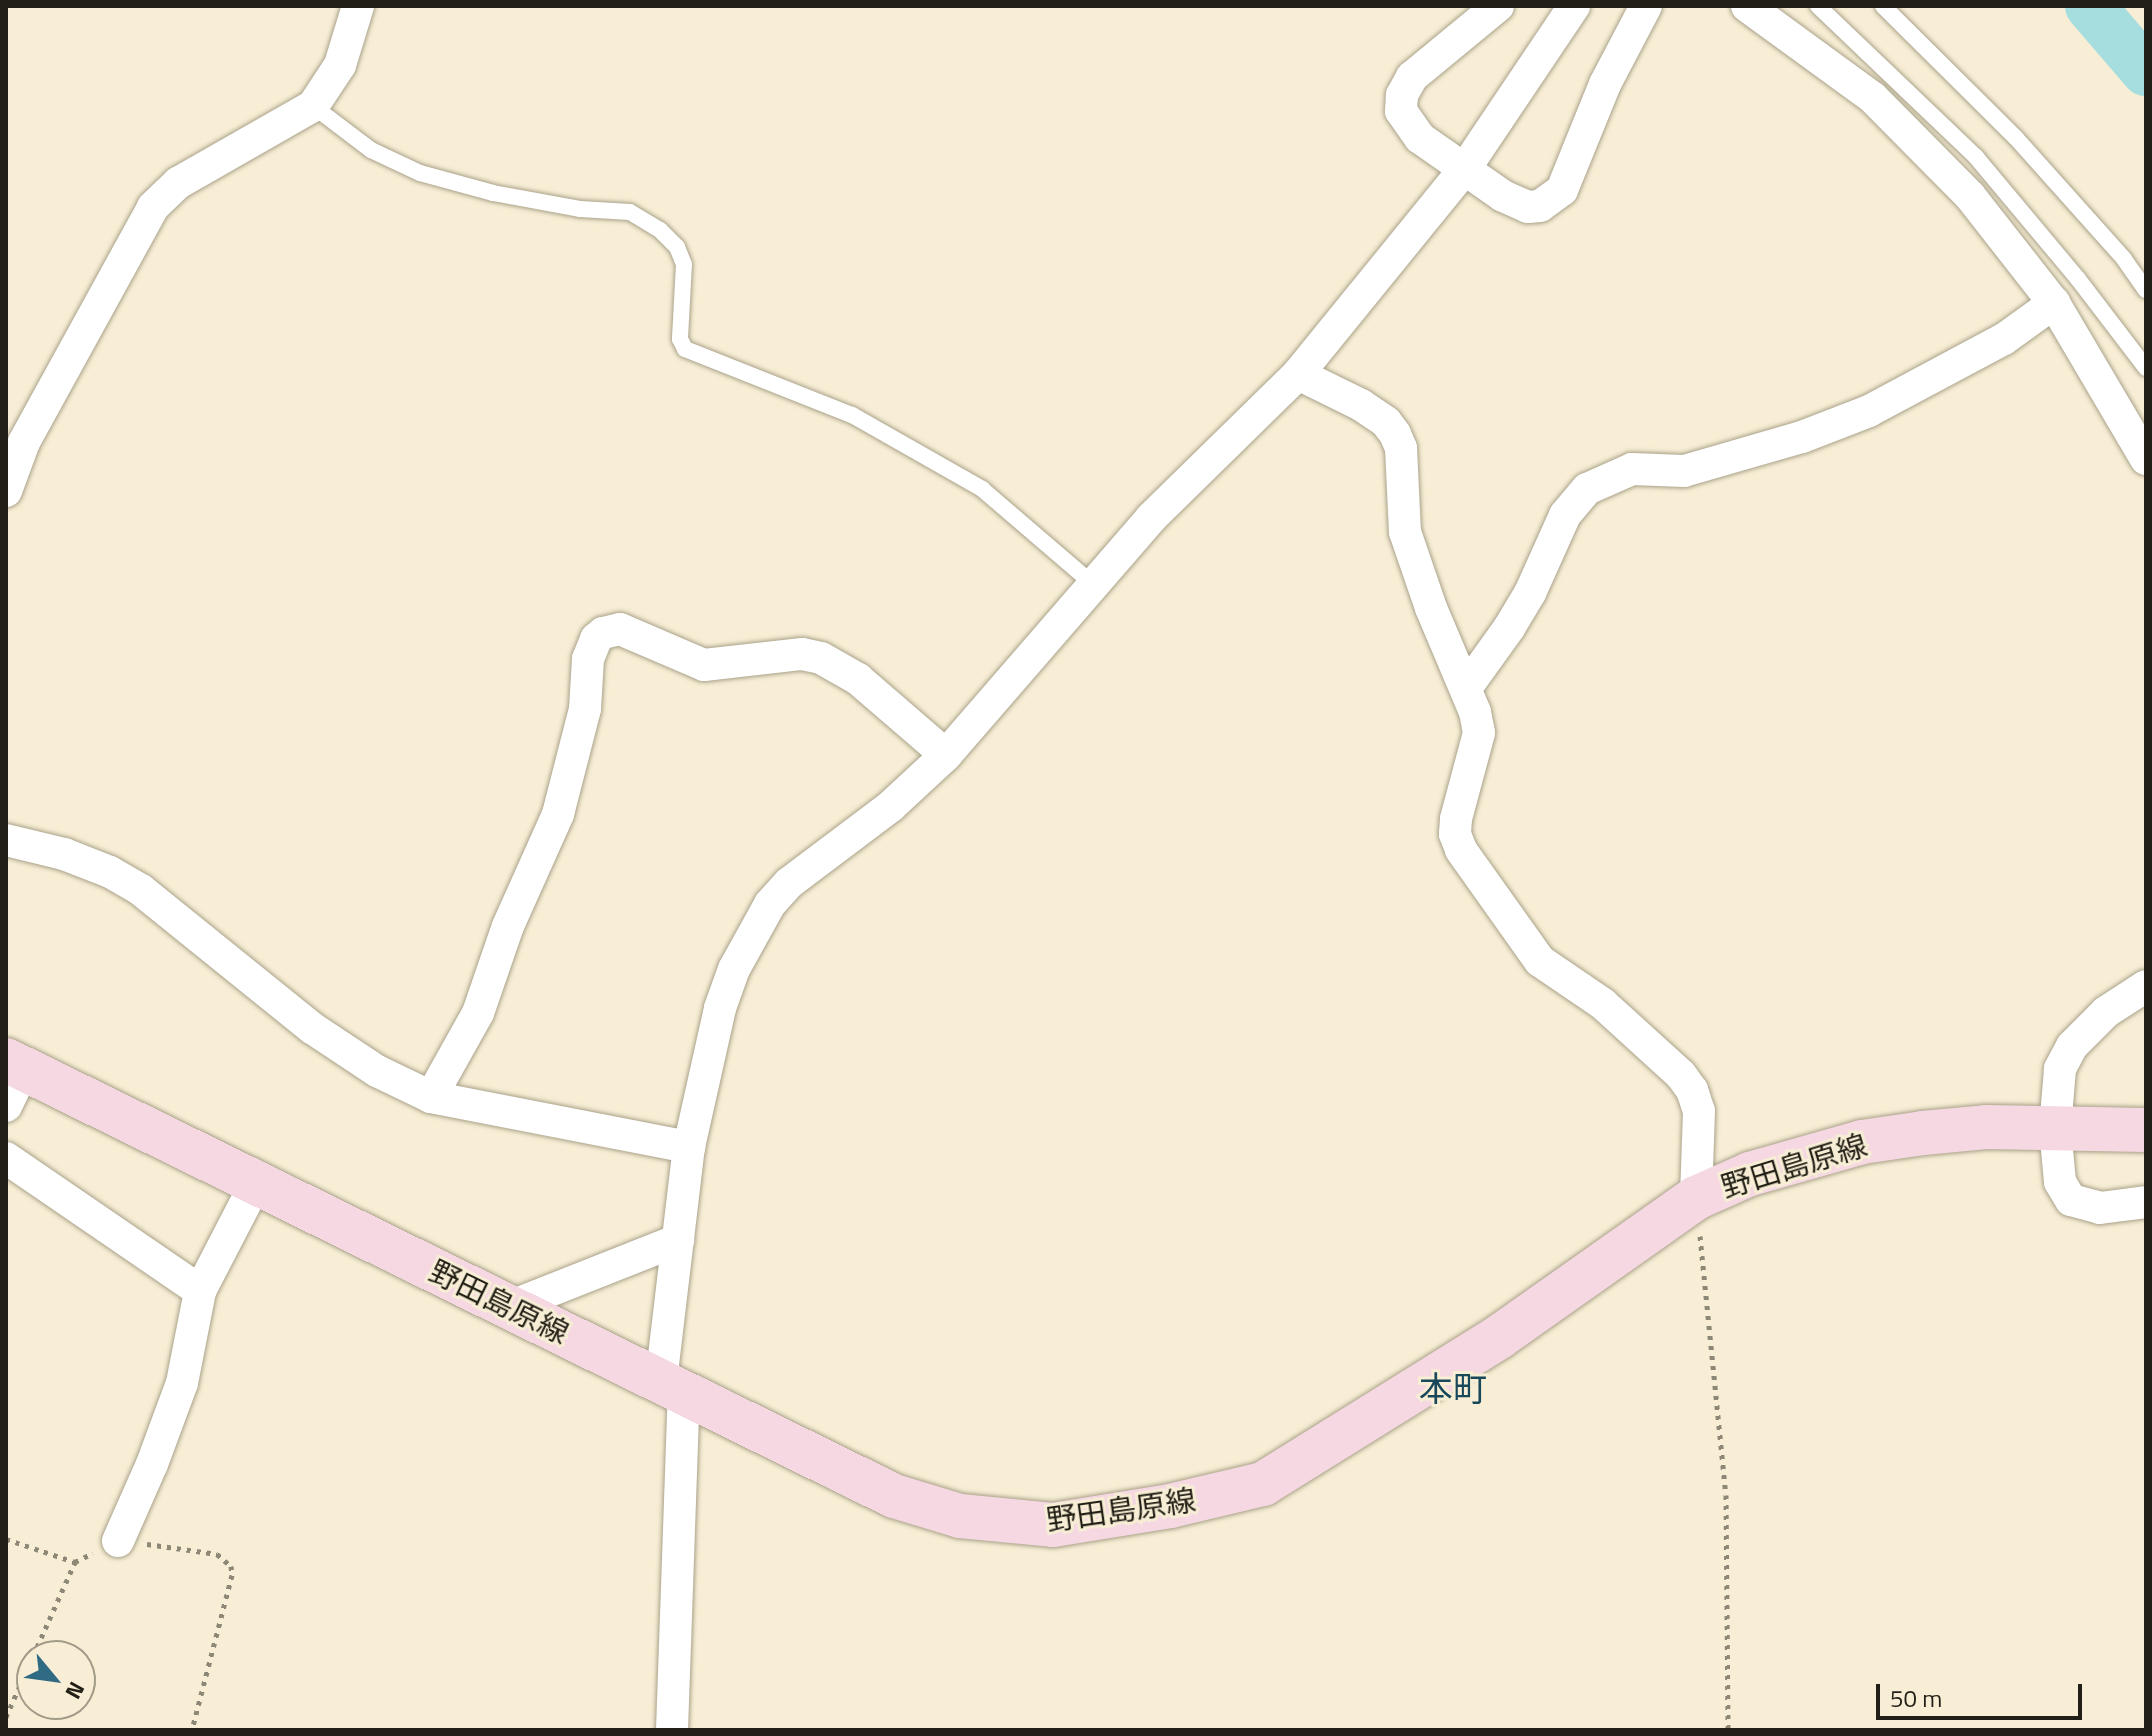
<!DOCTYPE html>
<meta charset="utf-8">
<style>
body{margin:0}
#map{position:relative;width:2152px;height:1736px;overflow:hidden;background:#f7eed5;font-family:"Titillium Web","Noto Sans JP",sans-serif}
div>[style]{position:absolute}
.stream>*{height:8px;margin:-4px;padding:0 4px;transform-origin:4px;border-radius:4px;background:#a6dedf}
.river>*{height:50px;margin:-25px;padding:0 25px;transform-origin:25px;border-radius:25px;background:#a6dedf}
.path>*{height:5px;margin-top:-2.5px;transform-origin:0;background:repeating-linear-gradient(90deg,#8d8776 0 4px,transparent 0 10px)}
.roads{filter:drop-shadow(0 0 2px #aaa28a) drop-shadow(0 0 2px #aaa28a)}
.service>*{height:16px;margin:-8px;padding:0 8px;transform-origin:8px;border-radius:8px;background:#fff}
.minor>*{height:32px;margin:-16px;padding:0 16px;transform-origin:16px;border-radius:16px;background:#fff}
.secondary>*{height:44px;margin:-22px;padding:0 22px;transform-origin:22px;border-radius:22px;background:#f5d8e2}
span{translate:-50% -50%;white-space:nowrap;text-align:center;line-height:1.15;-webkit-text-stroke:6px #f7eed5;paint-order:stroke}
.street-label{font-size:30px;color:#221f16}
.quarter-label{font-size:34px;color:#19485b}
.frame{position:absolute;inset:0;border:8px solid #221f16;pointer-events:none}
.north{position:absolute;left:16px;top:1640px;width:80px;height:80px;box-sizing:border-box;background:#f7eed5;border:2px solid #a29b89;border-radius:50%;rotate:119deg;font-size:22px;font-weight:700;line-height:32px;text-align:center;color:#221f16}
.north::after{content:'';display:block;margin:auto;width:28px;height:36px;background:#316a83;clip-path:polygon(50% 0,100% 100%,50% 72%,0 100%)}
.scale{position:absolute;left:1876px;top:1684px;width:206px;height:36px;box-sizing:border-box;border:4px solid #221f16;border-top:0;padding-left:10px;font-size:24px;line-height:28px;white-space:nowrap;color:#221f16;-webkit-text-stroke:6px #f7eed5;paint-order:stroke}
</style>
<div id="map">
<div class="stream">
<div style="left:2145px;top:69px;width:1px;rotate:-45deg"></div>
</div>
<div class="river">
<div style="left:2090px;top:6px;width:86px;rotate:49.3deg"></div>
</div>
<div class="path">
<div style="left:1700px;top:1236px;width:260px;rotate:84.3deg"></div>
<div style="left:1726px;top:1495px;width:235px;rotate:89.5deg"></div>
<div style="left:6px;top:1539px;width:73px;rotate:18.4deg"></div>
<div style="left:147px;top:1544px;width:71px;rotate:8.1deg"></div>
<div style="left:217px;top:1554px;width:18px;rotate:41deg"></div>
<div style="left:231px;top:1566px;width:9px;rotate:84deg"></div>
<div style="left:232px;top:1575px;width:160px;rotate:104.5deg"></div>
<div style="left:33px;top:1656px;width:103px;rotate:-65.9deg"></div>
<div style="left:75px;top:1562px;width:20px;rotate:-27deg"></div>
<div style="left:6px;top:1717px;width:64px;rotate:-66.2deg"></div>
</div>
<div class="roads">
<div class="service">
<div style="left:1818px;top:6px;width:219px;rotate:43.7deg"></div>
<div style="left:1976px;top:157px;width:159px;rotate:50.1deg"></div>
<div style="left:2078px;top:279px;width:112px;rotate:52.6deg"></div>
<div style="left:1883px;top:6px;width:187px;rotate:44.8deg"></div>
<div style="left:2016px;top:138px;width:162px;rotate:48.2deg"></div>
<div style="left:2124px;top:259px;width:38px;rotate:55deg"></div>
<div style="left:313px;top:106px;width:73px;rotate:37.2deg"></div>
<div style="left:371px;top:150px;width:54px;rotate:25.1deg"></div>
<div style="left:420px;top:173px;width:76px;rotate:15.3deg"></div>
<div style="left:493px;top:193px;width:88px;rotate:10.4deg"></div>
<div style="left:580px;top:209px;width:50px;rotate:3.4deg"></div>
<div style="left:630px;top:212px;width:35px;rotate:31deg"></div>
<div style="left:660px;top:230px;width:24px;rotate:45deg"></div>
<div style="left:677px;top:247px;width:18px;rotate:68deg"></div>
<div style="left:684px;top:264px;width:75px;rotate:93.1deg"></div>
<div style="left:680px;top:339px;width:11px;rotate:63deg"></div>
<div style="left:685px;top:349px;width:180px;rotate:21.6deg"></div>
<div style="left:852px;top:415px;width:150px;rotate:29.6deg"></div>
<div style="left:982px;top:489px;width:146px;rotate:40.6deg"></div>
</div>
<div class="minor">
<div style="left:1498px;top:6px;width:112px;rotate:140.5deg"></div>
<div style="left:1412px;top:77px;width:21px;rotate:119deg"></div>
<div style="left:1402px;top:95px;width:16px;rotate:94deg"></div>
<div style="left:1401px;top:111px;width:33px;rotate:55deg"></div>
<div style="left:1420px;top:138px;width:101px;rotate:34.9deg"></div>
<div style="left:1503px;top:196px;width:27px;rotate:24deg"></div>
<div style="left:1528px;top:207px;width:12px;rotate:-5deg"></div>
<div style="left:1540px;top:206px;width:27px;rotate:-36deg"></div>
<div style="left:1562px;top:190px;width:114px;rotate:-67.9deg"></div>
<div style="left:1605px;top:84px;width:88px;rotate:-62.3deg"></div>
<div style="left:1747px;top:6px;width:156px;rotate:36.1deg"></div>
<div style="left:1873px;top:98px;width:138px;rotate:45.3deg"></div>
<div style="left:1970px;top:196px;width:136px;rotate:51.9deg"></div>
<div style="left:2054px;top:303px;width:181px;rotate:59.5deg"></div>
<div style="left:1298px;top:374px;width:70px;rotate:26.2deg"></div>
<div style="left:1361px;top:405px;width:30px;rotate:34deg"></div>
<div style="left:1386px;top:422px;width:15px;rotate:53deg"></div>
<div style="left:1395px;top:434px;width:15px;rotate:67deg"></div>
<div style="left:1401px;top:448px;width:84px;rotate:87.3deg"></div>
<div style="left:1405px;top:532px;width:80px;rotate:71.1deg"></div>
<div style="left:1431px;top:608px;width:113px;rotate:67.1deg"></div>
<div style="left:1475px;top:712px;width:21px;rotate:79deg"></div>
<div style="left:1479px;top:733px;width:89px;rotate:105deg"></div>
<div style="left:1456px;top:819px;width:15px;rotate:94deg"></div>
<div style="left:1455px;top:834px;width:17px;rotate:69deg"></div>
<div style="left:1461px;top:850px;width:136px;rotate:54.6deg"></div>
<div style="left:1540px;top:961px;width:76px;rotate:34.3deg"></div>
<div style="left:1603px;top:1004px;width:105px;rotate:42.3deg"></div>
<div style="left:1681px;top:1075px;width:19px;rotate:54deg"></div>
<div style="left:1692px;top:1090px;width:22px;rotate:72deg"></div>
<div style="left:1699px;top:1111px;width:87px;rotate:92deg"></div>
<div style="left:6px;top:491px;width:52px;rotate:-69.8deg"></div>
<div style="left:24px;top:442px;width:268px;rotate:-61.2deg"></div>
<div style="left:153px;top:207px;width:35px;rotate:-44deg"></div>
<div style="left:178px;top:183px;width:155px;rotate:-29.7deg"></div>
<div style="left:313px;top:106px;width:49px;rotate:-56.6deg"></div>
<div style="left:340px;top:65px;width:62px;rotate:-73deg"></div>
<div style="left:1466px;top:688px;width:74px;rotate:-54.4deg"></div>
<div style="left:1509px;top:628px;width:41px;rotate:-59deg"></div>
<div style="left:1530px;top:593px;width:85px;rotate:-65.8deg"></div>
<div style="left:1565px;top:515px;width:34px;rotate:-50deg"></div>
<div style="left:1587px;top:489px;width:49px;rotate:-24deg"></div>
<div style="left:1632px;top:469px;width:52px;rotate:2.2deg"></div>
<div style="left:1684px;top:471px;width:123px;rotate:-16.1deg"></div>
<div style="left:1802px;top:437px;width:72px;rotate:-21.2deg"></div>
<div style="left:1869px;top:411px;width:153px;rotate:-28.1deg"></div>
<div style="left:2004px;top:339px;width:62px;rotate:-35.8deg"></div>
<div style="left:6px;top:840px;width:60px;rotate:13.6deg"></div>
<div style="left:64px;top:854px;width:49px;rotate:21.4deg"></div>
<div style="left:110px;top:872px;width:36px;rotate:30deg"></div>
<div style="left:141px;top:890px;width:220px;rotate:38.9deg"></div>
<div style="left:312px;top:1028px;width:78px;rotate:33.5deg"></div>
<div style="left:377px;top:1071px;width:60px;rotate:25.7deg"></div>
<div style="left:431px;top:1097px;width:263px;rotate:11deg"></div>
<div style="left:2146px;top:986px;width:48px;rotate:147deg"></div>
<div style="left:2106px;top:1012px;width:48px;rotate:135deg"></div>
<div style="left:2072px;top:1046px;width:26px;rotate:118deg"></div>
<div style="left:2060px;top:1069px;width:59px;rotate:94.8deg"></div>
<div style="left:2055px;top:1128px;width:54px;rotate:84.7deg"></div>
<div style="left:2060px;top:1182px;width:21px;rotate:59deg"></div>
<div style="left:2071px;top:1200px;width:30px;rotate:15deg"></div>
<div style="left:2100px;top:1208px;width:46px;rotate:-7.4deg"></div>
<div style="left:431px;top:1097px;width:96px;rotate:-60.8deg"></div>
<div style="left:478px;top:1013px;width:92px;rotate:-71deg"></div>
<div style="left:508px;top:926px;width:123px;rotate:-65.9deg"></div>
<div style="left:558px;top:814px;width:108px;rotate:-75.6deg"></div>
<div style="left:585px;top:709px;width:50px;rotate:-86.6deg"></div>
<div style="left:588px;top:659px;width:22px;rotate:-68deg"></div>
<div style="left:596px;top:639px;width:9px;rotate:-41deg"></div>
<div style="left:603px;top:633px;width:17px;rotate:-13deg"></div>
<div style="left:620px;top:629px;width:91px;rotate:23.2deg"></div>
<div style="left:704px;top:665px;width:99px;rotate:-6.4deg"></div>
<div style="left:802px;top:654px;width:19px;rotate:12deg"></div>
<div style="left:821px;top:658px;width:43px;rotate:29.6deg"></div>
<div style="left:858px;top:679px;width:116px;rotate:40.8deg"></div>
<div style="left:6px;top:1106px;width:41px;rotate:-64.1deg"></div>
<div style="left:6px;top:1158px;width:235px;rotate:34.4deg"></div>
<div style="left:509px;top:1307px;width:182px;rotate:-21.6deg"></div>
<div style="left:661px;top:1381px;width:236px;rotate:-83.2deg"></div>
<div style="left:689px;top:1147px;width:142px;rotate:-77.4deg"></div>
<div style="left:720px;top:1008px;width:41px;rotate:-70.3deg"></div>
<div style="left:734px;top:969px;width:74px;rotate:-61deg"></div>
<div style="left:770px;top:904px;width:28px;rotate:-48deg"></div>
<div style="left:789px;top:883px;width:128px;rotate:-37deg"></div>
<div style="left:891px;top:806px;width:75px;rotate:-42.8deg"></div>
<div style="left:946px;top:755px;width:313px;rotate:-49.1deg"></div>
<div style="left:1151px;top:518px;width:206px;rotate:-44.4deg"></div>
<div style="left:1298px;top:374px;width:267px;rotate:-50.9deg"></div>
<div style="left:1466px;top:167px;width:194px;rotate:-56.1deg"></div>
<div style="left:118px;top:1541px;width:84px;rotate:-66.2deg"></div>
<div style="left:152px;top:1464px;width:86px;rotate:-69.7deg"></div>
<div style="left:182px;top:1383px;width:94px;rotate:-78.9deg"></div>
<div style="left:200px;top:1291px;width:122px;rotate:-62.6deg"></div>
<div style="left:672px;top:1730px;width:337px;rotate:-88deg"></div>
</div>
<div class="secondary">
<div style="left:6px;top:1060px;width:989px;rotate:26.15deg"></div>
<div style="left:894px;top:1496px;width:69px;rotate:16.9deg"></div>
<div style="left:960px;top:1516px;width:93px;rotate:5.5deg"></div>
<div style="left:1053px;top:1525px;width:119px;rotate:-9.2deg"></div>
<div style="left:1170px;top:1506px;width:96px;rotate:-13.3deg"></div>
<div style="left:1263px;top:1484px;width:278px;rotate:-31.9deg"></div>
<div style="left:1499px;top:1337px;width:241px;rotate:-35.2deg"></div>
<div style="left:1696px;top:1198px;width:59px;rotate:-24deg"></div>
<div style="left:1750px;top:1174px;width:116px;rotate:-15.9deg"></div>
<div style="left:1862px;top:1142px;width:62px;rotate:-8.4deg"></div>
<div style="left:1923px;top:1133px;width:63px;rotate:-5.4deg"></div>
<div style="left:1986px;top:1127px;width:160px;rotate:1.1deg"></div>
</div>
</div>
<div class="street-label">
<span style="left:1794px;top:1166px;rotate:-17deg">野田島原線</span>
<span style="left:499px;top:1302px;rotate:26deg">野田島原線</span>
<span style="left:1121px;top:1510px;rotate:-8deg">野田島原線</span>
</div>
<div class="quarter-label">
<span style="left:1453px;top:1389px">本町</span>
</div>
<div class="frame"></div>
<div class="north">N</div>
<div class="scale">50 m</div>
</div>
